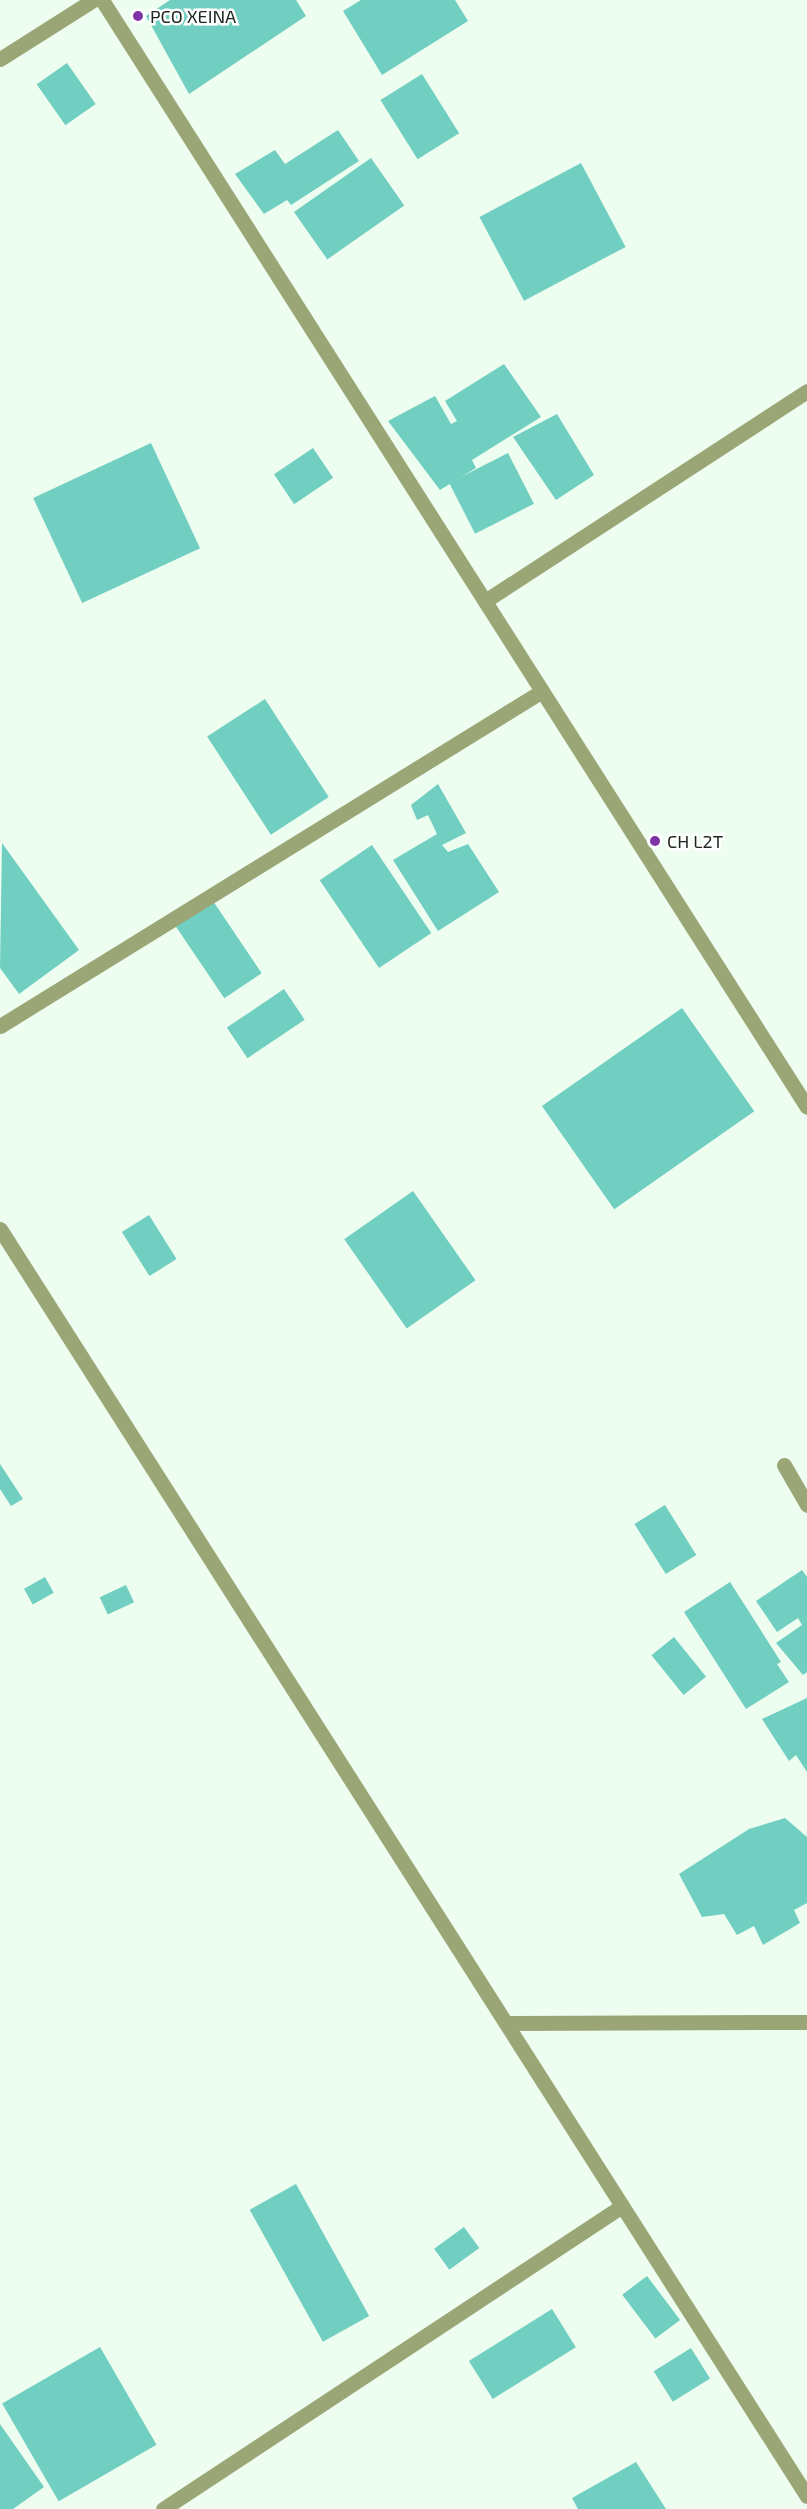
<!DOCTYPE html>
<style>
body{margin:0}
#map{position:relative;width:807px;height:2509px;overflow:hidden;background:#edfef0;font-family:"Exo 2",sans-serif}
div>[style]{position:absolute}
.building>*{inset:0;background:#70cfc1;transform-origin:0 0}
.street>*{height:15px;margin:-7.5px;padding:0 7.5px;transform-origin:7.5px;border-radius:7.5px;background:#9ba676}
.dots>*{width:16px;height:16px;translate:-50% -50%;box-sizing:border-box;border:3px solid #fff;border-radius:50%}
span{translate:-50% -50%;white-space:nowrap;text-align:center;line-height:1.15;-webkit-text-stroke:5px #fff;paint-order:stroke}
.poi-label{font-size:18px;color:#1c271f}
.left{translate:0 -50%;text-align:left}
</style>
<div id="map">
<div class="building">
<div style="clip-path:polygon(170px 0,296px 0,306px 16px,189px 94px,146px 16px)"></div>
<div style="clip-path:polygon(361px 0,455px 0,468px 21px,382px 75px,343px 11px)"></div>
<div style="left:67px;top:63px;width:50px;height:37px;rotate:55deg"></div>
<div style="left:422px;top:74px;width:70px;height:49px;rotate:58deg"></div>
<div style="clip-path:polygon(338px 130px,359px 161px,291px 205px,287px 200px,264px 214px,235px 174px,275px 150px,285px 164px)"></div>
<div style="left:371px;top:158px;width:58px;height:94px;rotate:55deg"></div>
<div style="left:581px;top:163px;width:95px;height:115px;rotate:62deg"></div>
<div style="clip-path:polygon(504px 364px,541px 417px,472px 460px,476px 468px,440px 490px,388px 421px,435px 396px,451px 424px,457px 421px,445px 401px)"></div>
<div style="clip-path:polygon(557px 414px,594px 475px,556px 500px,513px 437px)"></div>
<div style="left:151px;top:443px;width:116px;height:130px;rotate:65deg"></div>
<div style="left:313px;top:448px;width:36px;height:47px;rotate:56deg"></div>
<div style="left:508px;top:453px;width:57px;height:66px;rotate:63deg"></div>
<div style="left:265px;top:699px;width:117px;height:69px;rotate:57deg"></div>
<div style="clip-path:polygon(438px 784px,466px 833px,442px 845px,448px 852px,468px 844px,499px 892px,438px 931px,393px 860px,437px 834px,428px 815px,417px 820px,411px 805px)"></div>
<div style="clip-path:polygon(2px 843px,79px 950px,19px 994px,0 968px)"></div>
<div style="left:372px;top:845px;width:106px;height:63px;rotate:56deg"></div>
<div style="left:213px;top:901px;width:87px;height:45px;rotate:56deg"></div>
<div style="left:284px;top:989px;width:37px;height:69px;rotate:56deg"></div>
<div style="left:682px;top:1008px;width:126px;height:171px;rotate:55deg"></div>
<div style="left:413px;top:1191px;width:109px;height:84px;rotate:55deg"></div>
<div style="left:149px;top:1215px;width:52px;height:32px;rotate:58deg"></div>
<div style="clip-path:polygon(0 1464px,23px 1499px,11px 1506px,0 1489px)"></div>
<div style="left:665px;top:1505px;width:59px;height:36px;rotate:58deg"></div>
<div style="clip-path:polygon(802px 1570px,807px 1577px,807px 1672px,803px 1675px,776px 1643px,802px 1625px,798px 1618px,777px 1632px,756px 1601px)"></div>
<div style="left:45px;top:1577px;width:18px;height:24px;rotate:61deg"></div>
<div style="clip-path:polygon(730px 1582px,781px 1662px,777px 1664px,789px 1682px,746px 1709px,684px 1612px)"></div>
<div style="left:126px;top:1585px;width:19px;height:29px;rotate:65deg"></div>
<div style="left:674px;top:1637px;width:51px;height:29px;rotate:51deg"></div>
<div style="clip-path:polygon(807px 1698px,807px 1772px,796px 1755px,789px 1761px,762px 1719px)"></div>
<div style="clip-path:polygon(785px 1818px,807px 1837px,807px 1903px,794px 1910px,800px 1923px,763px 1945px,754px 1926px,737px 1935px,724px 1914px,702px 1917px,679px 1874px,749px 1829px)"></div>
<div style="left:296px;top:2184px;width:151px;height:53px;rotate:61deg"></div>
<div style="left:464px;top:2227px;width:26px;height:37px;rotate:54deg"></div>
<div style="left:647px;top:2276px;width:55px;height:31px;rotate:53deg"></div>
<div style="left:552px;top:2309px;width:45px;height:98px;rotate:58deg"></div>
<div style="left:100px;top:2347px;width:113px;height:113px;rotate:60deg"></div>
<div style="left:691px;top:2348px;width:36px;height:44px;rotate:58deg"></div>
<div style="clip-path:polygon(0 2424px,44px 2487px,13px 2509px,0 2509px)"></div>
<div style="clip-path:polygon(636px 2462px,666px 2509px,578px 2509px,572px 2498px)"></div>
</div>
<div class="street">
<div style="left:102px;top:0;width:1312px;rotate:57.51deg"></div>
<div style="left:0;top:59px;width:110px;rotate:-32.4deg"></div>
<div style="left:485px;top:601px;width:384px;rotate:-33.1deg"></div>
<div style="left:0;top:1026px;width:637px;rotate:-31.72deg"></div>
<div style="left:0;top:1229px;width:1502px;rotate:57.51deg"></div>
<div style="left:784px;top:1465px;width:46px;rotate:60.1deg"></div>
<div style="left:509px;top:2023px;width:298px;rotate:-0.2deg"></div>
<div style="left:163px;top:2509px;width:550px;rotate:-33.43deg"></div>
</div>
<div class="dots">
<div style="left:138px;top:16px;background:#7f34a5"></div>
<div style="left:655px;top:841px;background:#7f34a5"></div>
</div>
<div class="poi-label">
<span class="left" style="left:150px;top:16px">PCO XEINA</span>
<span class="left" style="left:667px;top:841px">CH L2T</span>
</div>
</div>
